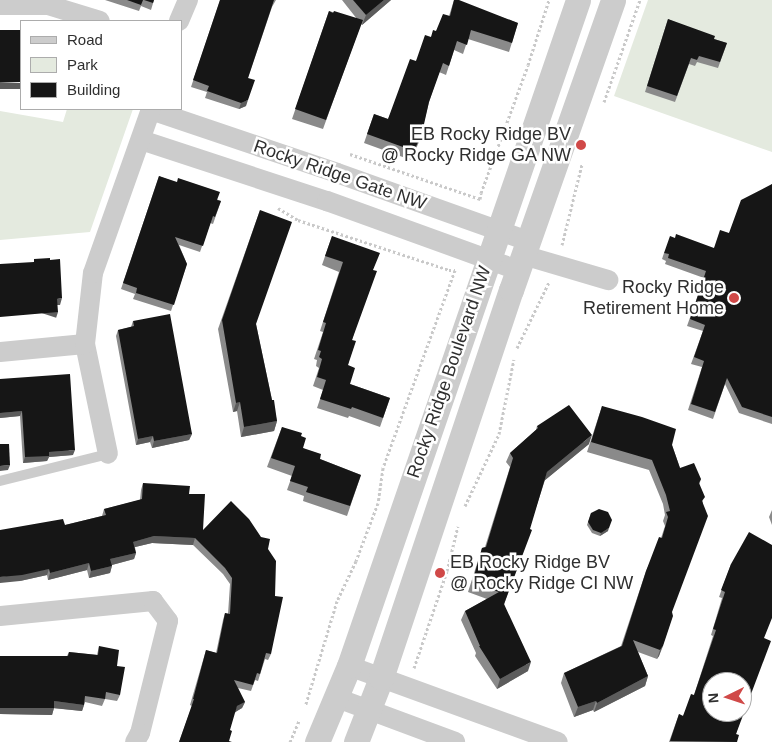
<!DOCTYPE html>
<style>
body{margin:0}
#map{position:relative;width:772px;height:742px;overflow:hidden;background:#fff;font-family:Helvetica,sans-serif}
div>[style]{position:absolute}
.green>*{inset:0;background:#e4eadf}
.path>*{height:3px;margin-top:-1.5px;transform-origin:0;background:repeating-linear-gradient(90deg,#c9c9c9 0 2.5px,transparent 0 5px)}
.service>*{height:10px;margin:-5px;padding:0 5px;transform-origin:5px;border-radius:5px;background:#ccc}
.minor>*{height:20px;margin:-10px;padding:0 10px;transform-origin:10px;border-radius:10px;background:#ccc}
.tertiary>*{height:25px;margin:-12.5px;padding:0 12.5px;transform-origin:12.5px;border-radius:12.5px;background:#ccc}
.wall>*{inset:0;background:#8a8a8a}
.shaded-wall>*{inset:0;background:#5c5c5c;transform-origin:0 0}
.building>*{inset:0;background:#161616;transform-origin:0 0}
.dots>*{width:14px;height:14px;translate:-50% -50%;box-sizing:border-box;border:2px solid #fff;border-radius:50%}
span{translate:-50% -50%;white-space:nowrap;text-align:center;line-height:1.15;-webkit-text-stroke:5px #fff;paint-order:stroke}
.poi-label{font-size:18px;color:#2f2f2f}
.right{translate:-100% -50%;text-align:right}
.left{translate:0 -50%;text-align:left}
.street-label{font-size:18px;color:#2f2f2f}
.legend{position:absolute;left:20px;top:20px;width:162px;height:90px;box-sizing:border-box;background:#fff;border:1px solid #acacac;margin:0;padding:6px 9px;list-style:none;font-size:15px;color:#2f2f2f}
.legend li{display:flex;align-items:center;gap:10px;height:25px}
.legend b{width:25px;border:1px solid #acacac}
.north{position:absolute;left:702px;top:672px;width:50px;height:50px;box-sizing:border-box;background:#fff;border:1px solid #acacac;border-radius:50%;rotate:266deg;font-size:14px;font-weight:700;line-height:20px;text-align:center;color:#2f2f2f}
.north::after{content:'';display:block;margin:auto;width:18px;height:22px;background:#d04948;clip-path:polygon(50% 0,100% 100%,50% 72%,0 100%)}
</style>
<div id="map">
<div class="green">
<div style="clip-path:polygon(648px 0,772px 0,772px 152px,614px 96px)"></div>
<div style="clip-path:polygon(67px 109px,133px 109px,90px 232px,0 240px,0 111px,63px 122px)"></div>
</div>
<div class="path">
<div style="left:604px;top:102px;width:108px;rotate:-70.6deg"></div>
<div style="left:350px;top:154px;width:138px;rotate:19.1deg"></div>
<div style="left:480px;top:199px;width:6px;rotate:-81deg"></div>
<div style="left:481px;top:193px;width:136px;rotate:-69.8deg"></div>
<div style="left:528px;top:65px;width:68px;rotate:-72.1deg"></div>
<div style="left:278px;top:208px;width:23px;rotate:31deg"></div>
<div style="left:298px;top:220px;width:159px;rotate:18.3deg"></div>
<div style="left:449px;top:270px;width:6px"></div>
<div style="left:455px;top:270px;width:211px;rotate:110deg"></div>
<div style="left:383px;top:468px;width:35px;rotate:98deg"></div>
<div style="left:378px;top:503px;width:62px;rotate:110.8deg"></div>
<div style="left:356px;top:561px;width:44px;rotate:115.4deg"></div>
<div style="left:337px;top:601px;width:108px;rotate:106.8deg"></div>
<div style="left:562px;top:245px;width:83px;rotate:-76.1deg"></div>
<div style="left:517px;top:348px;width:73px;rotate:-64.1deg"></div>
<div style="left:465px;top:506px;width:80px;rotate:-64.7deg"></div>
<div style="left:499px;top:434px;width:76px;rotate:-78.7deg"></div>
<div style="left:414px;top:668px;width:102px;rotate:-71.2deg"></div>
<div style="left:447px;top:571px;width:46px;rotate:-76.3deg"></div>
<div style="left:290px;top:742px;width:23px;rotate:-67deg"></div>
</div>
<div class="service">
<div style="left:0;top:481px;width:111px;rotate:-14deg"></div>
</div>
<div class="minor">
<div style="left:0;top:5px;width:48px"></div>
<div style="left:48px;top:5px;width:54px;rotate:17.1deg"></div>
<div style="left:179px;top:21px;width:23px;rotate:-67deg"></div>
<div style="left:151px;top:110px;width:196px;rotate:18.7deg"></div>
<div style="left:337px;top:173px;width:203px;rotate:19.6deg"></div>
<div style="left:141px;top:140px;width:196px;rotate:18.2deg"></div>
<div style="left:327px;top:201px;width:203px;rotate:19.9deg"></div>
<div style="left:523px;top:255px;width:89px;rotate:16.4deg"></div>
<div style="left:85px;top:344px;width:112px;rotate:78.2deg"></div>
<div style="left:0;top:352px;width:85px;rotate:-5.4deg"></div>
<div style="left:85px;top:344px;width:71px;rotate:-83.6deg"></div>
<div style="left:93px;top:273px;width:174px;rotate:-70.5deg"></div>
<div style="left:0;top:616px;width:154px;rotate:-5.6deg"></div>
<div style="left:153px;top:601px;width:25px;rotate:53deg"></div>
<div style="left:168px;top:621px;width:115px;rotate:104deg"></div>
<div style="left:140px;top:733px;width:10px;rotate:119deg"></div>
<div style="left:349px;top:666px;width:222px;rotate:20deg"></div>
<div style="left:337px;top:698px;width:126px;rotate:20.4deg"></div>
</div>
<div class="tertiary">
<div style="left:317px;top:742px;width:82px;rotate:-67.2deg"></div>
<div style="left:349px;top:666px;width:704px;rotate:-71.02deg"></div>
<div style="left:356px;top:742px;width:69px;rotate:-68.7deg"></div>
<div style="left:381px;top:678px;width:409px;rotate:-71.5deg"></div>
<div style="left:511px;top:290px;width:307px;rotate:-70.6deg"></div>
</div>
<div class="wall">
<div style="clip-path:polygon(105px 0,154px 0,151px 10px,141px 6px,139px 11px)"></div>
<div style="clip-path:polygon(220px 0,276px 0,272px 7px,248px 78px,246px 106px,239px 109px,205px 98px,207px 92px,191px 87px)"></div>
<div style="clip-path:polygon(342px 0,391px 0,362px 25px,361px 24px,323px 129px,292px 119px,329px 11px,357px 19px)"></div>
<div style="clip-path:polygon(454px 0,518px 23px,509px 52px,468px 39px,463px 54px,454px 50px,446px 75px,439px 72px,429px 102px,419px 142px,411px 160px,364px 143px,374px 114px,388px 119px,416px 61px,431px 37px,449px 16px)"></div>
<div style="clip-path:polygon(668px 19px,714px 39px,727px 43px,718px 68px,697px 62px,695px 66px,689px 64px,675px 102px,645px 92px)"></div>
<div style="clip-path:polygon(159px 176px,221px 201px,213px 224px,210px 223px,200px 252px,179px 245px,187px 264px,171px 311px,133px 299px,135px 294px,121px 289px)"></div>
<div style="clip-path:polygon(772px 184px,772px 424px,739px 413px,725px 384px,713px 419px,688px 410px,702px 367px,691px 364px,703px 331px,687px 326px,704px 278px,665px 264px,666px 261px,662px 259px,664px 253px,714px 248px,729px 233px)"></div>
<div style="clip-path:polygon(260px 210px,256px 324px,272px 400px,277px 421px,274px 431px,241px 437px,237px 411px,233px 412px,218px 329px)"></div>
<div style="clip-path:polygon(332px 236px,373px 270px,352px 340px,348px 365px,350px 384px,390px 398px,380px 427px,349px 416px,348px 418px,317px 408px,323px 390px,313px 386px,319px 368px,316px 366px,317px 360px,314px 359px,323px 332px,320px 331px,339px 272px,322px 265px)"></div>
<div style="clip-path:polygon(133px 321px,192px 434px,189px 440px,152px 448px,150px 442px,136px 445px,116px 336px,118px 330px,131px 327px)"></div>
<div style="clip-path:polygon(0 379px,73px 455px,49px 457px,47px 461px,23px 463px,20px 416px,0 418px)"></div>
<div style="clip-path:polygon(602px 406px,672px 445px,680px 468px,701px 479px,699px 485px,703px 503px,659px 656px,657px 659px,638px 652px,648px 676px,645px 686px,594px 712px,593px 710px,574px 717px,561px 683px,564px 673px,621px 646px,646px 571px,661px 538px,665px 526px,663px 521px,665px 515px,663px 504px,649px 470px,587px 452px)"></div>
<div style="clip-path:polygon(537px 426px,589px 444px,545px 480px,504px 605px,528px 671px,497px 689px,475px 656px,476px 653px,461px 620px,465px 611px,487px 599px,468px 592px,482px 548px,485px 547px,510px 467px,506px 462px,510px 453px,536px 430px)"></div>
<div style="clip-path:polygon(282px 427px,301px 436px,303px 448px,320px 459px,361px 475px,347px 516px,303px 501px,304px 496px,287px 490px,292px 476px,267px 467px)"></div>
<div style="clip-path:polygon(143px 483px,189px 494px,203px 530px,268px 549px,271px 654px,268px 660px,265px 659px,258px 681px,255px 680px,251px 691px,238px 688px,245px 702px,242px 708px,179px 742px,192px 706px,190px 705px,206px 650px,216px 653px,223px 620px,225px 613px,228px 614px,230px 584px,223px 574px,193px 545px,152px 543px,135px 547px,136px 553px,134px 559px,112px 565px,110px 573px,89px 578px,87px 570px,48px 580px,47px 575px,20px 581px,65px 525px,102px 516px,104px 509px,140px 500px,141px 490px)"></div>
<div style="clip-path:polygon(772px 510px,772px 525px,769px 517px)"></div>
<div style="clip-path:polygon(591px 513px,608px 531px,600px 536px,592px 533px,587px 525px)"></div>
<div style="clip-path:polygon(731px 564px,764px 638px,736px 734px,737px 742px,669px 742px,679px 714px,683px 716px,694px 695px,713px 636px,711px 635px,722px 598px,719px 597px)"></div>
<div style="clip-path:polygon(99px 646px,117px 666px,120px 695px,117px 701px,105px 699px,102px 706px,85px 702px,82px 711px,54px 708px,52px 715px,0 714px,0 656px,67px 656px,69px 652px,97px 655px)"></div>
</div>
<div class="shaded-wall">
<div style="clip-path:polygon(384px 0,391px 0,362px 25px,366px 15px)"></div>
<div style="clip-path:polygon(0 82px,21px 83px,21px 89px,0 89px)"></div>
<div style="clip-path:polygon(248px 100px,246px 106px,239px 109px,241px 103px)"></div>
<div style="clip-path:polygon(62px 298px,60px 305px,55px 305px,57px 299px)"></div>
<div style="left:58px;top:312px;width:6px;height:58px;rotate:108deg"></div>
<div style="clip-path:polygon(240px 402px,237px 411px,233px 412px,236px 403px)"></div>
<div style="clip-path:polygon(22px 411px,20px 416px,0 418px,0 413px)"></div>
<div style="clip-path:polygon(277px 421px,274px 431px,241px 437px,244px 427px)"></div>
<div style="clip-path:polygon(192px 434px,189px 440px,152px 448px,154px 441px)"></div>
<div style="clip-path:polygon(592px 435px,589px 444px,544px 481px,547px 472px)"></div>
<div style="clip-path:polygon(153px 436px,150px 442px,136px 445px,138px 439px)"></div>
<div style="clip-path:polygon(75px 450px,73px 455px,49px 457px,47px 461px,23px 463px,25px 457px,49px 452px)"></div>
<div style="clip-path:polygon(10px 465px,8px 470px,0 471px,0 466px)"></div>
<div style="clip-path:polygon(609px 528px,608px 531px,600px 536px,601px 533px)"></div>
<div style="clip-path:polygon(154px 536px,195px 538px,193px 545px,152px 543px,131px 548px,133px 542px)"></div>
<div style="clip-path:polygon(136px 553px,134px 559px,108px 566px,110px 559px)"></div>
<div style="clip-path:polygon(89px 563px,87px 570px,48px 580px,50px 573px)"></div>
<div style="clip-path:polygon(112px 566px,110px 573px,89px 578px,91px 571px)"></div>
<div style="clip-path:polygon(49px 569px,47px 575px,20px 581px,0 583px,0 577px)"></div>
<div style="clip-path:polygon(663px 646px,659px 656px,657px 659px,660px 650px)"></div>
<div style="clip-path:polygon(531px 662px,528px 671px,497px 689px,500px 679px)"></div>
<div style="clip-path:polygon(648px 676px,645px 686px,594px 712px,597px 703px)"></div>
<div style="clip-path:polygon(54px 701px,84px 705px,82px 711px,52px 708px)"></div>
<div style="clip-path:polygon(596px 701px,593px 710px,574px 717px,578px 707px)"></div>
<div style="clip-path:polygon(245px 702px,242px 708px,234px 713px,237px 706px)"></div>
<div style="clip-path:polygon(0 708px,54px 708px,52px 715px,0 714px)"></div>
</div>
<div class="building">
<div style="clip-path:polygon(127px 0,143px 0,141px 5px)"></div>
<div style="clip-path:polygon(144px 0,154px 0,153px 3px)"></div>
<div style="clip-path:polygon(220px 0,274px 0,248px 78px,255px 80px,248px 100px,241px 103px,207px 91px,209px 86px,193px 80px)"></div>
<div style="clip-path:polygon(353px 0,384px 0,366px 15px)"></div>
<div style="clip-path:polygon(454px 0,459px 0,518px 23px,512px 43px,471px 30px,467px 45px,457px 41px,449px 66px,443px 63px,429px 102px,422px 133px,414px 151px,367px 134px,374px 114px,388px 119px,410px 59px,416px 61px,425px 35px,431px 37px,433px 30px,436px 31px,443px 14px,450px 16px)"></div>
<div style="clip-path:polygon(329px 11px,333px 13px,334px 11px,363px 20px,326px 120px,295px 109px)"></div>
<div style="clip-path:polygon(668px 19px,715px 36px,714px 39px,727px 43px,720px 62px,699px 56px,697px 60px,691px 58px,677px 96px,647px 86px)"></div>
<div style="left:0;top:30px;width:21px;height:52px"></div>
<div style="clip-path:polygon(159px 176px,177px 182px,178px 178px,220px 192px,217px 200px,221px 201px,215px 217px,213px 216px,203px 246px,175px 237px,187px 264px,174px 305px,136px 293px,137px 288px,123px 283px)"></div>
<div style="clip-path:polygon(772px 184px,772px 417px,742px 407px,727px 378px,715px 412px,691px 404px,704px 361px,694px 357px,705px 325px,690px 319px,706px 271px,668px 258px,669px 254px,664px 253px,670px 236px,675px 238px,676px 234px,714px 248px,720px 230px,729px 233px,741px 200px)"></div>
<div style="clip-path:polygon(260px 210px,292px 222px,256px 324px,272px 400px,274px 400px,277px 421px,244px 427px,240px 402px,236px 403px,222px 320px)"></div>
<div style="clip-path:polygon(332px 236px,380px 253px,373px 270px,377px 271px,352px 340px,356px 341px,348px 365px,355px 368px,350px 384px,390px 398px,383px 418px,352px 407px,351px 409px,320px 399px,326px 380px,317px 377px,322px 359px,319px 357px,321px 351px,318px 350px,326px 323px,323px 322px,343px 262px,325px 256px)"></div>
<div style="clip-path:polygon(50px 258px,50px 260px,60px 259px,62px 298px,57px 299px,58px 312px,0 317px,0 264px,34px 262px,34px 259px)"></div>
<div style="clip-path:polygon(170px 314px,192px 434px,154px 441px,153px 436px,138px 439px,118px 330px,134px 326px,133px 321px)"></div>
<div style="clip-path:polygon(70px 374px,75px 450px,49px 452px,49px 456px,25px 457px,22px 411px,0 413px,0 379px)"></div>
<div style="clip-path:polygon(569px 405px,592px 435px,547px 472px,530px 529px,532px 530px,504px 604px,531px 662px,500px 679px,479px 646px,480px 646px,465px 611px,499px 592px,472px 583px,482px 548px,486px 547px,513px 458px,510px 453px,538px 428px,537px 426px)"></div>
<div style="clip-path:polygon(602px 406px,642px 417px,676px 429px,672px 445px,680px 468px,694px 463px,701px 479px,699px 483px,705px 497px,702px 501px,708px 516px,672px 612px,673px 616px,663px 646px,660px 650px,633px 640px,648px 676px,597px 703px,596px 701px,578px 707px,564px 673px,622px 646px,646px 571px,659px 537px,662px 538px,668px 517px,666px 512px,670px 511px,666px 495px,652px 460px,591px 442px)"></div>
<div style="clip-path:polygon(282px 427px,302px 433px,301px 436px,306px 438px,303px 448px,321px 454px,320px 459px,361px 475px,350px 506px,306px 492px,308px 487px,290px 481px,295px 466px,271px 458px)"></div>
<div style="clip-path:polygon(0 444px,9px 444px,10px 465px,0 466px)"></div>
<div style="clip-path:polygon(143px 483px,190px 486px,189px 494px,205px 494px,203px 530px,231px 501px,249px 519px,261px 537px,270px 539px,268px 549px,276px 561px,275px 596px,283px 597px,271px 654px,266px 653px,260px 674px,257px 673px,253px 685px,234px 680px,245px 702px,237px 706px,230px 730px,232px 731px,229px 741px,232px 742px,179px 742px,194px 699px,193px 699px,206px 650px,217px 653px,225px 613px,230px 614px,232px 578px,225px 568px,195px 538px,154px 536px,133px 542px,136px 553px,110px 559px,112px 566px,91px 571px,89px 563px,50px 573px,49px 569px,22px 575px,0 577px,0 530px,63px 519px,65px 525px,106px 515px,104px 509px,142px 499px)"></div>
<div style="clip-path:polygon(599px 509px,608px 512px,612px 520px,609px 528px,601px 533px,593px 530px,588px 522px,591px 513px)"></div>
<div style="clip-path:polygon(evenodd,749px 532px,772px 545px,772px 618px,764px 638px,771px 641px,736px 734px,739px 735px,737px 742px,670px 741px,679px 714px,683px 716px,691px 694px,694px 695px,716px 630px,713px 629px,725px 592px,721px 590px,731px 564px,749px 532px,712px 682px,742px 682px,742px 712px,712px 712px,712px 682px)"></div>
<div style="clip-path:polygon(99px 646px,119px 650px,117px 666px,125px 667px,120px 695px,106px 692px,105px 699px,85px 696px,84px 705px,54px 701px,54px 708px,0 708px,0 656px,68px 656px,69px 652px,98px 655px)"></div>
</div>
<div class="dots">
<div style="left:581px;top:145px;background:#d04948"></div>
<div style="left:734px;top:298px;background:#d04948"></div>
<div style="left:440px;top:573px;background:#d04948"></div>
</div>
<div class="poi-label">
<span class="right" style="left:571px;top:145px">EB Rocky Ridge BV<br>@ Rocky Ridge GA NW</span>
<span class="right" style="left:724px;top:298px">Rocky Ridge<br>Retirement Home</span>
<span class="left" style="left:450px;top:573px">EB Rocky Ridge BV<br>@ Rocky Ridge CI NW</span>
</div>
<div class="street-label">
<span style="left:340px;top:175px;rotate:19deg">Rocky Ridge Gate NW</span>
<span style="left:449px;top:372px;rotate:-71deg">Rocky Ridge Boulevard NW</span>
</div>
<ul class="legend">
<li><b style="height:6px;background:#ccc"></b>Road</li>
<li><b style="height:14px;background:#e4eadf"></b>Park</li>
<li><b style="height:14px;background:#161616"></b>Building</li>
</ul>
<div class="north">N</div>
</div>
